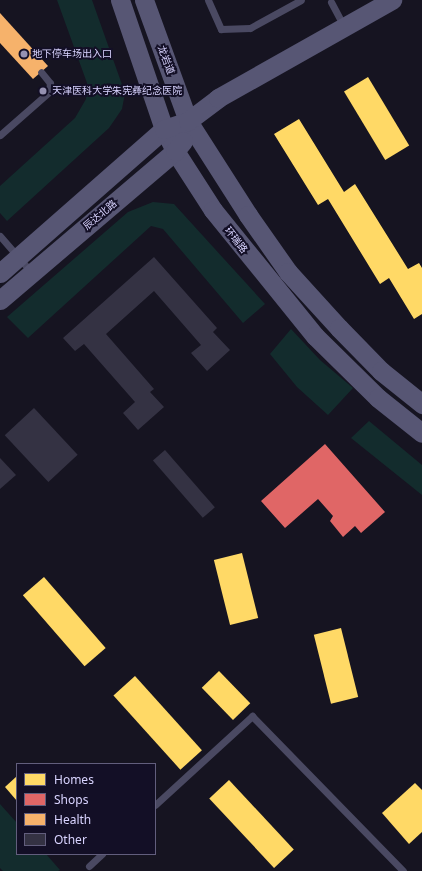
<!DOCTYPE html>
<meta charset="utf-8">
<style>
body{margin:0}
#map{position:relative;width:422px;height:871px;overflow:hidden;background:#161421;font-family:"Noto Sans","Noto Sans SC",sans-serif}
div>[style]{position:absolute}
.green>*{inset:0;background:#132c2d}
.homes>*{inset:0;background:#ffd966;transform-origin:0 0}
.shops>*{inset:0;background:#e06666}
.health>*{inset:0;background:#f6b26b}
.building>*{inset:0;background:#343243;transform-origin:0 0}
.lane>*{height:7px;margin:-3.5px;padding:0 3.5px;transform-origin:3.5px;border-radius:3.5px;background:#4a4962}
.secondary>*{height:19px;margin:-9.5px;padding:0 9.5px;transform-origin:9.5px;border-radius:9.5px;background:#575674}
.dots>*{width:11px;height:11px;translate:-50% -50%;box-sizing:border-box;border:2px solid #130f26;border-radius:50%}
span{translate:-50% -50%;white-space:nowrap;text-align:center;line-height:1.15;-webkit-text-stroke:4px #130f26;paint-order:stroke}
.poi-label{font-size:10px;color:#d9d4ff}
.left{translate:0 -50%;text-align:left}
.street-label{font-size:10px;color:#d9d4ff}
.legend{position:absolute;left:16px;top:763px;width:140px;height:92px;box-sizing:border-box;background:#130f26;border:1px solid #625e7d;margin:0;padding:5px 7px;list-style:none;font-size:12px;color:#d9d4ff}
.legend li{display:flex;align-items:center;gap:8px;height:20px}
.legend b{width:20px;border:1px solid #625e7d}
</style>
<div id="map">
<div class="green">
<div style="clip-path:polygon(57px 0,92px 0,125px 93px,122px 109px,109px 128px,7px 221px,0 213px,0 186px,75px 118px,86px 99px,87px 83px)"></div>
<div style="clip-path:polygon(153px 202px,174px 204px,265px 304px,243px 323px,163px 229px,151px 226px,28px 338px,7px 317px,128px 212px)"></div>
<div style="clip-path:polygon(291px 329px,320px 360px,353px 388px,328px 415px,297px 387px,270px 354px)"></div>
<div style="clip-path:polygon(369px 421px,422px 465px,422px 495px,351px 438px)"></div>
<div style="clip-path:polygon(0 804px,17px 823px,17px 854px,46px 854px,60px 870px,58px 871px,3px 871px,0 868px)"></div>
</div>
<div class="homes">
<div style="left:368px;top:77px;width:80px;height:28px;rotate:59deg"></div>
<div style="clip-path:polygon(299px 119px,344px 192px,355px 184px,408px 269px,419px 263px,422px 268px,422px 314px,414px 319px,389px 278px,380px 284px,328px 199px,318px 205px,274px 134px)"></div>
<div style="left:242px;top:553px;width:67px;height:29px;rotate:76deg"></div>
<div style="left:44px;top:577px;width:94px;height:28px;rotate:49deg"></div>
<div style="left:341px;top:628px;width:71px;height:28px;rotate:76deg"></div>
<div style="left:219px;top:671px;width:45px;height:24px;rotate:46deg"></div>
<div style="left:135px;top:676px;width:100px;height:29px;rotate:48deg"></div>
<div style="clip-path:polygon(17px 776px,17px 801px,5px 787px)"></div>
<div style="left:229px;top:780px;width:95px;height:27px;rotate:47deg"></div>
<div style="clip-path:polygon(415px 783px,422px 790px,422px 832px,409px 844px,382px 813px)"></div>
</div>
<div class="shops">
<div style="clip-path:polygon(325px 444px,385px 512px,361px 533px,355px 526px,343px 537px,330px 521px,333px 516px,318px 499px,285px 528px,261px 501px)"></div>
</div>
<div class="health">
<div style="clip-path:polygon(0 13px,48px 66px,33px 79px,0 43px)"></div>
</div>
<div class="building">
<div style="clip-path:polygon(154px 257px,217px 328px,213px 332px,230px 350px,207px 371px,191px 353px,201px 345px,154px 291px,106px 334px,154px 389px,150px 392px,164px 407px,138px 430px,123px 413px,135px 402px,84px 344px,75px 351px,63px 338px)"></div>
<div style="left:34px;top:408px;width:64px;height:40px;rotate:47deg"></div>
<div style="left:165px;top:450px;width:76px;height:16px;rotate:49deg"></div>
<div style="clip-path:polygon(0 458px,16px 475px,0 489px)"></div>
</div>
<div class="lane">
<div style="left:208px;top:0;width:32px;rotate:66deg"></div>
<div style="left:221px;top:29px;width:29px;rotate:-2deg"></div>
<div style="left:250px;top:28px;width:58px;rotate:-28.8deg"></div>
<div style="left:331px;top:2px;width:27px;rotate:62deg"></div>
<div style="left:0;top:135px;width:65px;rotate:-41.3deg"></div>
<div style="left:49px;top:92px;width:9px;rotate:-84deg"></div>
<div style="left:50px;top:83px;width:14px;rotate:-129deg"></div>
<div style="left:0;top:236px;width:49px;rotate:49.1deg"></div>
<div style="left:155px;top:805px;width:132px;rotate:-42.5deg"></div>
<div style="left:252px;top:716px;width:216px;rotate:45.7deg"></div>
<div style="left:89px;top:866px;width:18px;rotate:-43deg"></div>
</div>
<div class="secondary">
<div style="left:120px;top:0;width:136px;rotate:71.2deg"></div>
<div style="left:164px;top:129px;width:25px;rotate:63deg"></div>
<div style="left:175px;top:151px;width:70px;rotate:57.2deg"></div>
<div style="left:213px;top:210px;width:162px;rotate:51deg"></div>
<div style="left:315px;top:336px;width:88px;rotate:44.5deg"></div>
<div style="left:378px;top:398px;width:56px;rotate:38.5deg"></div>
<div style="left:144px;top:0;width:129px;rotate:70deg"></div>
<div style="left:188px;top:121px;width:112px;rotate:57.4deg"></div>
<div style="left:248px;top:215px;width:70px;rotate:54.9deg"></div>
<div style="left:288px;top:272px;width:76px;rotate:47.7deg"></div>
<div style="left:339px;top:328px;width:60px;rotate:45.7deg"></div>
<div style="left:381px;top:371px;width:53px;rotate:38.8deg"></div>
<div style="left:0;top:273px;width:218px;rotate:-41.3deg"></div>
<div style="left:164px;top:129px;width:25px;rotate:-18deg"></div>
<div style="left:188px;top:121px;width:38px;rotate:-37deg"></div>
<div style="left:218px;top:98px;width:200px;rotate:-29.4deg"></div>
<div style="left:0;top:300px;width:230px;rotate:-40.4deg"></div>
<div style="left:175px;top:151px;width:13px;rotate:-51deg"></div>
</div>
<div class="dots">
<div style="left:24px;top:54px;background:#9591b1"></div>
<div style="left:43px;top:91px;background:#9591b1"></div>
</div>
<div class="poi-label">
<span class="left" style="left:32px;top:54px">地下停车场出入口</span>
<span class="left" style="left:52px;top:91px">天津医科大学朱宪彝纪念医院</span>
</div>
<div class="street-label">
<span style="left:166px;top:60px;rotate:70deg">龙岩道</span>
<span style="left:100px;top:215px;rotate:-40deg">辰达北路</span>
<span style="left:236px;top:240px;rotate:52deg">环瑞路</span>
</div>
<ul class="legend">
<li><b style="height:11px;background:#ffd966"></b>Homes</li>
<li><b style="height:11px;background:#e06666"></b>Shops</li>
<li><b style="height:11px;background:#f6b26b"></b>Health</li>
<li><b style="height:11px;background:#343243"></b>Other</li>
</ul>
</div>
